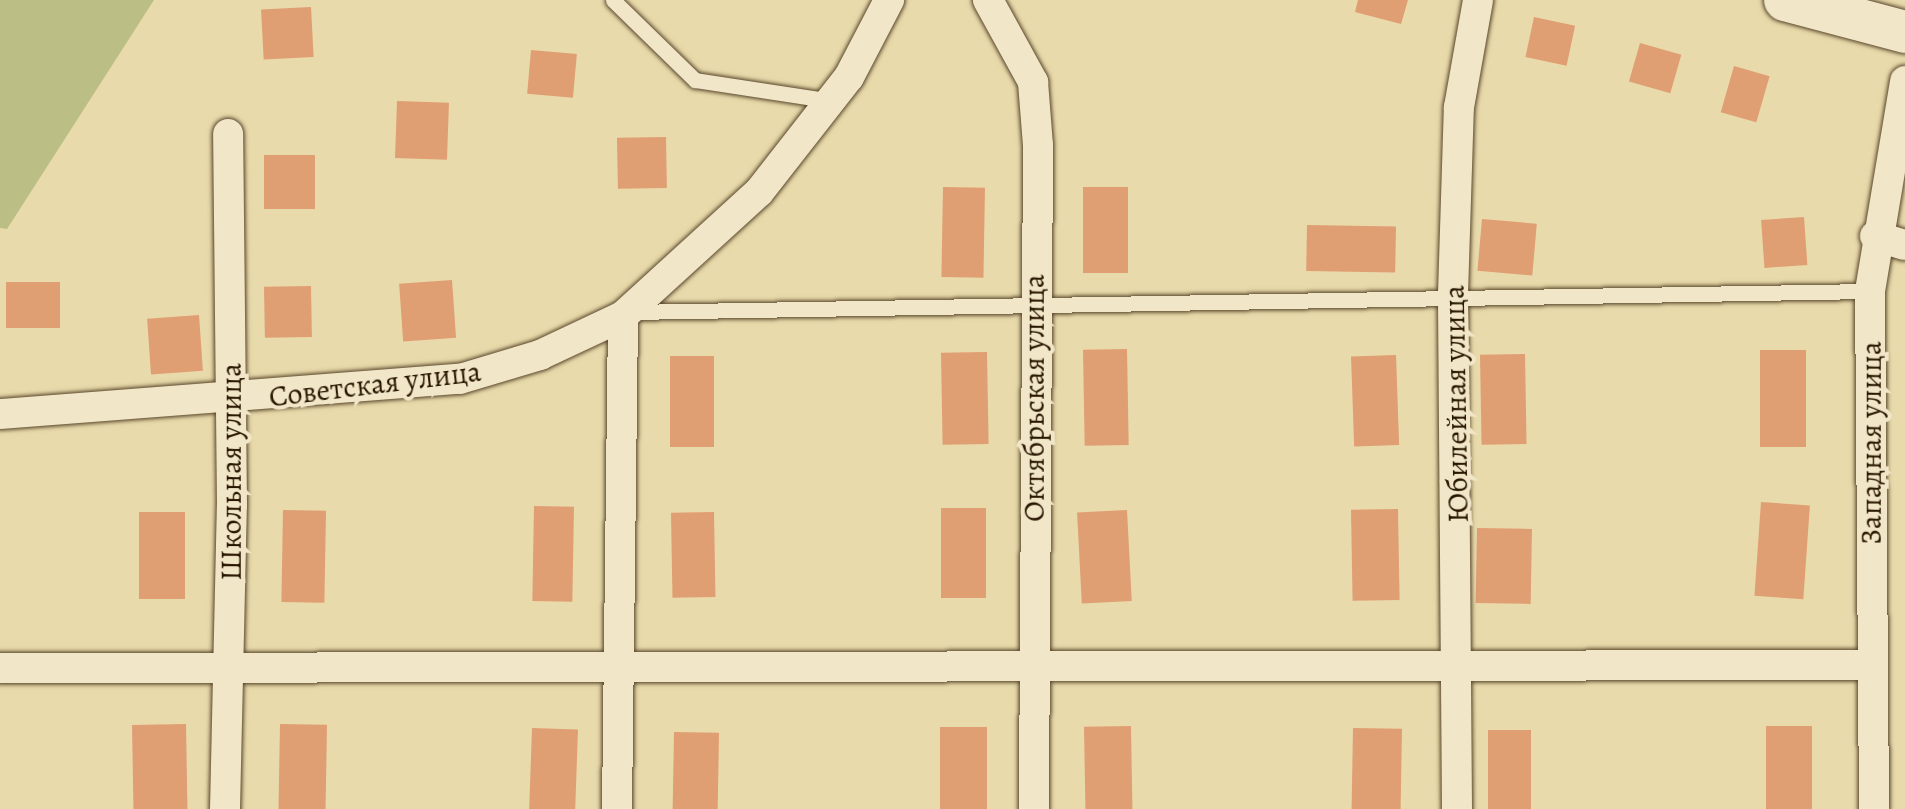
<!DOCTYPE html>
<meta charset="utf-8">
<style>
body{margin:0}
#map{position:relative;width:1905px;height:809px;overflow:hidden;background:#e9daab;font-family:Alegreya,serif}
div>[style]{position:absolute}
.green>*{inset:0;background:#bbbe85}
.building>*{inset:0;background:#e09e73;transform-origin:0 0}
.roads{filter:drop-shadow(0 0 2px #59472b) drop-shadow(0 0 2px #59472b)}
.lane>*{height:15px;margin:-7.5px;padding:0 7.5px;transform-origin:7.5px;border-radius:7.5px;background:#f1e7c8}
.street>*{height:30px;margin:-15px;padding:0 15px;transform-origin:15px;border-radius:15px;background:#f1e7c8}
.secondary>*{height:42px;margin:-21px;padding:0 21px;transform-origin:21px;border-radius:21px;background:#f1e7c8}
span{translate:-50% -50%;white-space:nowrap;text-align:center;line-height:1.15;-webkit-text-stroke:8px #f1e7c8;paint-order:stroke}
.street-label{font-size:30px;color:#291600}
</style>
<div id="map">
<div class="green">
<div style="clip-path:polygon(0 0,154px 0,7px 229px,0 228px)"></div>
</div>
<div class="building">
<div style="clip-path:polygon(1358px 0,1408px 0,1401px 24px,1355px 12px)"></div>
<div style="left:311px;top:7px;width:50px;height:50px;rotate:87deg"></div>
<div style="left:1534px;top:17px;width:42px;height:41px;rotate:12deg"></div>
<div style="left:1640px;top:43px;width:43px;height:40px;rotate:16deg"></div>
<div style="left:531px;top:50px;width:46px;height:44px;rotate:5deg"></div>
<div style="left:1734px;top:66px;width:37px;height:48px;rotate:16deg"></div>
<div style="left:397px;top:101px;width:52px;height:57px;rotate:2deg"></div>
<div style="left:666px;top:137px;width:51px;height:49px;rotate:89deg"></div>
<div style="left:315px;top:155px;width:54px;height:51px;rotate:90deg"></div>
<div style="left:943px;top:187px;width:42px;height:90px;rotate:1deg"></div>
<div style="left:1083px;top:187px;width:45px;height:86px"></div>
<div style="left:1804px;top:217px;width:48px;height:43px;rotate:86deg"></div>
<div style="left:1482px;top:219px;width:55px;height:52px;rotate:5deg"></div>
<div style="left:1307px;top:225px;width:89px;height:46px;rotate:1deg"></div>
<div style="left:452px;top:280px;width:58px;height:53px;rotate:86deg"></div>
<div style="left:6px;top:282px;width:54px;height:46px"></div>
<div style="left:311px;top:286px;width:51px;height:47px;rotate:89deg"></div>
<div style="left:199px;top:315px;width:56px;height:52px;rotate:86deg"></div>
<div style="left:1127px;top:349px;width:96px;height:44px;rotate:89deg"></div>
<div style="left:1760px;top:350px;width:46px;height:97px"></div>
<div style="left:987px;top:352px;width:92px;height:46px;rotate:89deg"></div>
<div style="left:1525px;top:354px;width:90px;height:45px;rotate:89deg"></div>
<div style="left:1396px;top:355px;width:90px;height:45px;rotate:88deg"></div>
<div style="left:670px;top:356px;width:44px;height:91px"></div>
<div style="left:1761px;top:502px;width:49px;height:94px;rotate:4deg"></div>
<div style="left:534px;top:506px;width:40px;height:95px;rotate:1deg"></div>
<div style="left:941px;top:508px;width:45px;height:90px"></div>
<div style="left:1398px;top:509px;width:91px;height:47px;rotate:89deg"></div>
<div style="left:283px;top:510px;width:43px;height:92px;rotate:1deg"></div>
<div style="left:1127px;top:510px;width:91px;height:50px;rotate:87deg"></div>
<div style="left:139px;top:512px;width:46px;height:87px"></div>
<div style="left:714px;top:512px;width:85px;height:43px;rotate:89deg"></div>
<div style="left:1477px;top:528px;width:55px;height:75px;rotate:1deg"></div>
<div style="left:186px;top:724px;width:85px;height:54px;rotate:89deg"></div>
<div style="left:280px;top:724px;width:47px;height:85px;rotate:1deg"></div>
<div style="left:1131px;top:726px;width:83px;height:47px;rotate:89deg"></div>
<div style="left:1766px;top:726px;width:46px;height:83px"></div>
<div style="left:940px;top:727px;width:47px;height:82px"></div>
<div style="left:532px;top:728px;width:46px;height:81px;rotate:2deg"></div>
<div style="left:1353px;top:728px;width:49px;height:81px;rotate:1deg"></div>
<div style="left:1488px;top:730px;width:43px;height:79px"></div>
<div style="left:674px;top:732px;width:45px;height:77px;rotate:1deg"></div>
</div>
<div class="roads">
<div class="lane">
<div style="left:613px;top:0;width:115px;rotate:44.3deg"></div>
<div style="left:695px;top:80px;width:139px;rotate:8.7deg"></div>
<div style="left:629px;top:312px;width:1241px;rotate:-0.97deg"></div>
</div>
<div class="street">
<div style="left:988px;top:0;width:94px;rotate:61.2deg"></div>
<div style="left:1033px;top:82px;width:63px;rotate:85.5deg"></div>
<div style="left:1038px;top:145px;width:664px;rotate:90.35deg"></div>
<div style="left:1875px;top:236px;width:31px;rotate:17deg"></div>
<div style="left:0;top:414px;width:461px;rotate:-4.4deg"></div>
<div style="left:460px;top:379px;width:84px;rotate:-16.7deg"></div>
<div style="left:540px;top:355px;width:92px;rotate:-25.2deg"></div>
<div style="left:623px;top:316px;width:184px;rotate:-42.4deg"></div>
<div style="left:759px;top:192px;width:146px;rotate:-52deg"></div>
<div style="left:849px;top:77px;width:87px;rotate:-62.5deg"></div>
<div style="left:0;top:668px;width:1872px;rotate:-0.09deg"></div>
<div style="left:225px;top:809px;width:304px;rotate:-88.7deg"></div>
<div style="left:232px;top:505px;width:371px;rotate:-90.6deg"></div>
<div style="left:617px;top:809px;width:493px;rotate:-89.3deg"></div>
<div style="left:1457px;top:809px;width:515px;rotate:-90.45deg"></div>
<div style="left:1453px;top:294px;width:187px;rotate:-88.2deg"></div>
<div style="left:1459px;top:107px;width:109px;rotate:-79.9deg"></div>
<div style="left:1874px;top:809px;width:518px;rotate:-90.44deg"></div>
<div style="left:1870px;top:291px;width:213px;rotate:-80.5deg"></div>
</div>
<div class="secondary">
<div style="left:1785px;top:0;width:124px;rotate:14.9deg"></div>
</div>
</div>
<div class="street-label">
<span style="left:375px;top:384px;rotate:-7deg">Советская улица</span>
<span style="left:1034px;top:398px;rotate:-90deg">Октябрьская улица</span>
<span style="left:1456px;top:404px;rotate:-91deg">Юбилейная улица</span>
<span style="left:1871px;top:443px;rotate:-90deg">Западная улица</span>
<span style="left:231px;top:472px;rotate:-90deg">Школьная улица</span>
</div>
</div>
